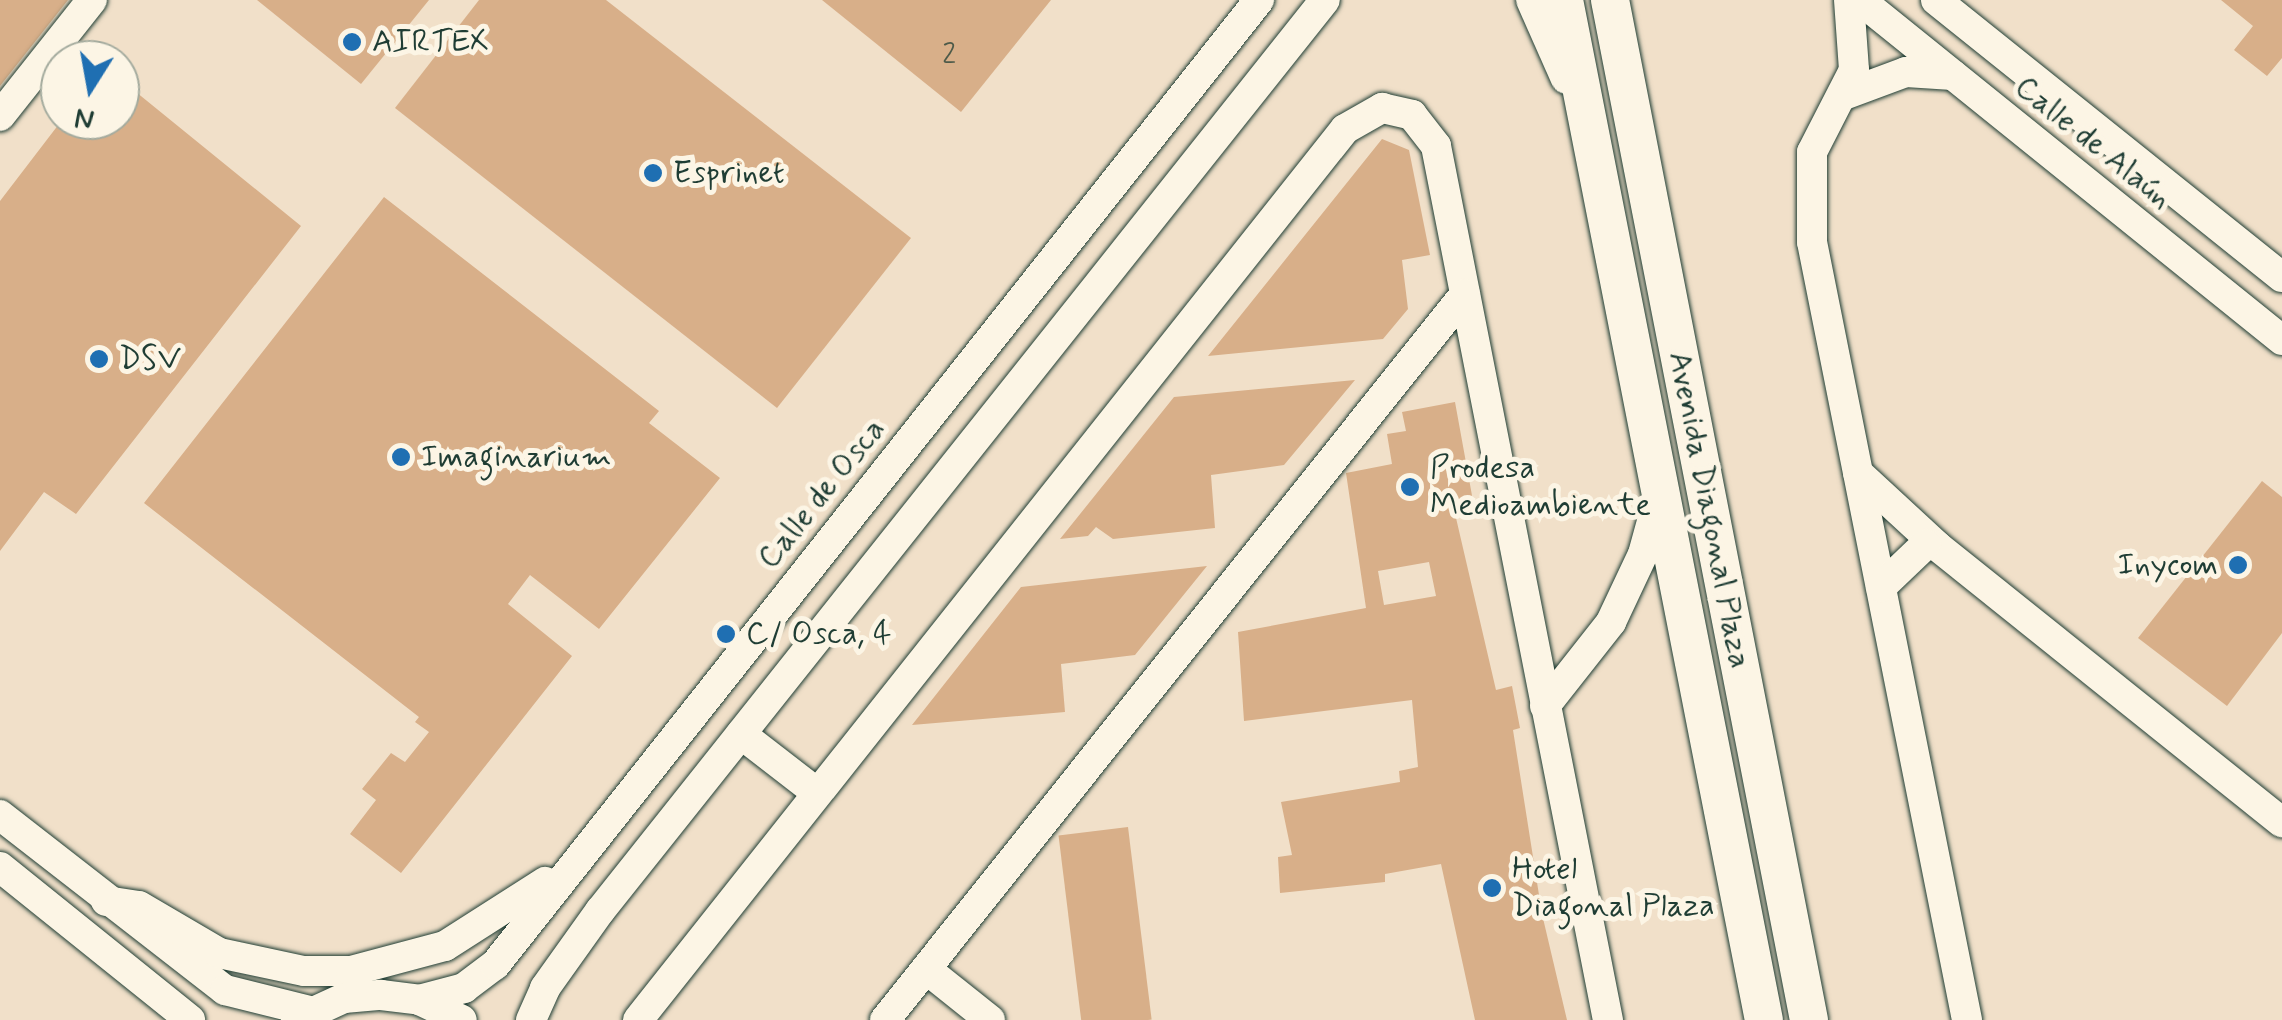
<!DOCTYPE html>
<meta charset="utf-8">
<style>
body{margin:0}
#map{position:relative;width:2282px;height:1020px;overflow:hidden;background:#fcf5e5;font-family:Mynerve,sans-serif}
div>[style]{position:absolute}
.built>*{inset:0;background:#f1e0c9}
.building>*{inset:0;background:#d8af89;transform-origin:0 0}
.roads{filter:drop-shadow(0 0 2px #1f3d34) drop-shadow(0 0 2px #1f3d34)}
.minor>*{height:30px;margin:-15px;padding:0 15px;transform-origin:15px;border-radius:15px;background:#fcf5e5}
.major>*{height:38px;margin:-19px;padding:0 19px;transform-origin:19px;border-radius:19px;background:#fcf5e5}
.dots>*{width:28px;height:28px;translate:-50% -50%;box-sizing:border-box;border:5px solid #fcf5e5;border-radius:50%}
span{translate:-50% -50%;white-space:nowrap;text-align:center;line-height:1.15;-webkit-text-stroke:10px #fcf5e5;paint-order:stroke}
.number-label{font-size:28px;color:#4d5a49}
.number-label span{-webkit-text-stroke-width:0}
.poi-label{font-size:32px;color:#1f3d34}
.left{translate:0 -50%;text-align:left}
.right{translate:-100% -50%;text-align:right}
.street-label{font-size:32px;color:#1f3d34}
.north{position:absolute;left:40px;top:40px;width:100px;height:100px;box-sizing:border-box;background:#fcf5e5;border:2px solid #a4ab9e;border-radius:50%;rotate:191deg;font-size:28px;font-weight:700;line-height:40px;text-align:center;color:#1f3d34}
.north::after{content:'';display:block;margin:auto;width:35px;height:45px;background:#1f6fb2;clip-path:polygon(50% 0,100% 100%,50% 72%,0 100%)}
</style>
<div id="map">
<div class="built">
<div style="clip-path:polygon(evenodd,0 0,2282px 0,2282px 1020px,0 1020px,0 0,60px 60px,120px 60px,120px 120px,60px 120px,60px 60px)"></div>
</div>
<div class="building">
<div style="clip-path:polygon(0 0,68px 0,0 86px)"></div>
<div style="clip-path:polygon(257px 0,429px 0,361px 84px)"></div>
<div style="clip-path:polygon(479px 0,606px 0,911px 238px,777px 408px,395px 108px)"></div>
<div style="clip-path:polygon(822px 0,1051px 0,961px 112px)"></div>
<div style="clip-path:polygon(2221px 0,2282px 0,2282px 58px,2267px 76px,2234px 50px,2253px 26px)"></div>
<div style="clip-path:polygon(120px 79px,301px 226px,76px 514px,44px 492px,0 551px,0 201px,62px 120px,120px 120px)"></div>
<div style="clip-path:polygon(1382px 139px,1409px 150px,1430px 255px,1402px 260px,1408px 309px,1383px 339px,1208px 356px)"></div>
<div style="clip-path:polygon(384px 197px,659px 411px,649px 423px,720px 478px,599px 629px,530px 575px,508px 604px,572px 656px,401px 873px,350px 834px,376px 800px,362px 789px,391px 753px,405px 762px,429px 732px,415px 722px,419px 717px,144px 503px)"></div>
<div style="clip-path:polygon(1355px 380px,1284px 465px,1211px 475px,1215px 528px,1113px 539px,1096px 527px,1088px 536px,1060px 539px,1174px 397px)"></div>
<div style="clip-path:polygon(evenodd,1455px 402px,1473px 501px,1453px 505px,1496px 690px,1512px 686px,1520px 728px,1513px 730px,1542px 914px,1567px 1020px,1475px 1020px,1441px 864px,1385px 874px,1385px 882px,1280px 893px,1278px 857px,1292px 855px,1281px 802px,1400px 782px,1399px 771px,1418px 767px,1412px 700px,1244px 721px,1238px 632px,1366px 608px,1346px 473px,1392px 464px,1387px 434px,1406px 431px,1402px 412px,1455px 402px,1429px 562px,1436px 596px,1384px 605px,1378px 571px,1429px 562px)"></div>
<div style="clip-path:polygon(2262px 481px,2282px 497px,2282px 633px,2227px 706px,2138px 638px)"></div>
<div style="clip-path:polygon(1207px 566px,1135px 655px,1061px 664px,1065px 712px,912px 725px,1021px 587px)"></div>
<div style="left:1128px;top:827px;width:194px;height:70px;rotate:83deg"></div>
</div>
<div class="roads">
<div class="minor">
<div style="left:1531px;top:0;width:86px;rotate:66.1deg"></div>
<div style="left:1849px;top:0;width:70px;rotate:85.9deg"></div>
<div style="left:1854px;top:70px;width:92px;rotate:117.1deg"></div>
<div style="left:1812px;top:152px;width:90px;rotate:90deg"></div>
<div style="left:1812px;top:242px;width:793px;rotate:78.73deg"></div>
<div style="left:1860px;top:0;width:542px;rotate:38.86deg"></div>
<div style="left:1936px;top:0;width:443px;rotate:38.7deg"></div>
<div style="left:1844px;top:95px;width:66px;rotate:-20.4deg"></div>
<div style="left:1906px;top:72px;width:47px;rotate:3.7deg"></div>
<div style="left:0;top:116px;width:148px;rotate:-51.6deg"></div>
<div style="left:1858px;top:473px;width:108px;rotate:42.7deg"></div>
<div style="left:1937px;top:546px;width:442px;rotate:38.7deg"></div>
<div style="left:1881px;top:587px;width:62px;rotate:-43.7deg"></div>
<div style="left:1545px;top:706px;width:107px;rotate:-51.8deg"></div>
<div style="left:1611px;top:622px;width:75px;rotate:-64.8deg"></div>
<div style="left:1643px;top:554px;width:60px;rotate:-74.6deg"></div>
<div style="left:741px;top:734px;width:95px;rotate:37.7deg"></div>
<div style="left:0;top:815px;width:285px;rotate:37.9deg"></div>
<div style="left:225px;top:990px;width:87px;rotate:14deg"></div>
<div style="left:0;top:867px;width:244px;rotate:38.8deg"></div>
<div style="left:106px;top:901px;width:33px;rotate:9deg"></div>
<div style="left:139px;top:906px;width:93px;rotate:30.4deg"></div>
<div style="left:219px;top:953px;width:87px;rotate:12deg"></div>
<div style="left:304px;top:971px;width:47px"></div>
<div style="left:351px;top:971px;width:97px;rotate:-14.9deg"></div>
<div style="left:445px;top:946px;width:119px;rotate:-32.6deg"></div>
<div style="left:926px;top:969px;width:82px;rotate:38.6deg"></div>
<div style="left:419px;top:1000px;width:47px;rotate:-14.9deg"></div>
<div style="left:464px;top:988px;width:39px;rotate:-37deg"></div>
<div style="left:495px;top:965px;width:1231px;rotate:-51.63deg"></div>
<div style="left:296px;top:1020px;width:53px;rotate:-24.6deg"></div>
<div style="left:344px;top:998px;width:37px;rotate:-5deg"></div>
<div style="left:381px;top:995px;width:38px;rotate:7deg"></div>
<div style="left:419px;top:1000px;width:47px;rotate:24.9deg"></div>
<div style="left:531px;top:1020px;width:35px;rotate:-66deg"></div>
<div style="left:545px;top:988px;width:95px;rotate:-54.5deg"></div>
<div style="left:600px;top:911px;width:1164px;rotate:-51.49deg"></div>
<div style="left:638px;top:1020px;width:1137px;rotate:-51.57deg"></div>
<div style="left:1345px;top:129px;width:43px;rotate:-29.6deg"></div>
<div style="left:1382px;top:108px;width:31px;rotate:13deg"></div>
<div style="left:1412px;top:115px;width:39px;rotate:52deg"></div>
<div style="left:1436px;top:146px;width:891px;rotate:78.87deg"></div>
<div style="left:885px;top:1020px;width:929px;rotate:-51.38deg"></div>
</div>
<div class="major">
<div style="left:1564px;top:0;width:1039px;rotate:78.91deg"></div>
<div style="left:1610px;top:0;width:1039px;rotate:78.96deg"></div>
</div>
</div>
<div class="dots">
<div style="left:352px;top:42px;background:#1f6fb2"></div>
<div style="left:653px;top:173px;background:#1f6fb2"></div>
<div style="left:99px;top:359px;background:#1f6fb2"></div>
<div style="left:401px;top:457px;background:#1f6fb2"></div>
<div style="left:1410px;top:487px;background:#1f6fb2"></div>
<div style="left:2238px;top:565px;background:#1f6fb2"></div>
<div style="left:726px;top:634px;background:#1f6fb2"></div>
<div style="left:1492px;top:888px;background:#1f6fb2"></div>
</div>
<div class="number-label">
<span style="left:949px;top:56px">2</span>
</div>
<div class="poi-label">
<span class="left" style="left:372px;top:42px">AIRTEX</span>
<span class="left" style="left:673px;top:173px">Esprinet</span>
<span class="left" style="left:119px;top:359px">DSV</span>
<span class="left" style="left:421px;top:457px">Imaginarium</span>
<span class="left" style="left:1430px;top:487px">Prodesa<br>Medioambiente</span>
<span class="right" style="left:2218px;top:565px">Inycom</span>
<span class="left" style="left:746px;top:634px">C/ Osca, 4</span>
<span class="left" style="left:1512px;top:888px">Hotel<br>Diagonal Plaza</span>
</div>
<div class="street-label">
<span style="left:2093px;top:143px;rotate:39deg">Calle de Alaún</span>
<span style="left:822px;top:494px;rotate:-51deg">Calle de Osca</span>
<span style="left:1709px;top:510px;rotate:79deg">Avenida Diagonal Plaza</span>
</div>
<div class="north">N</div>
</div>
